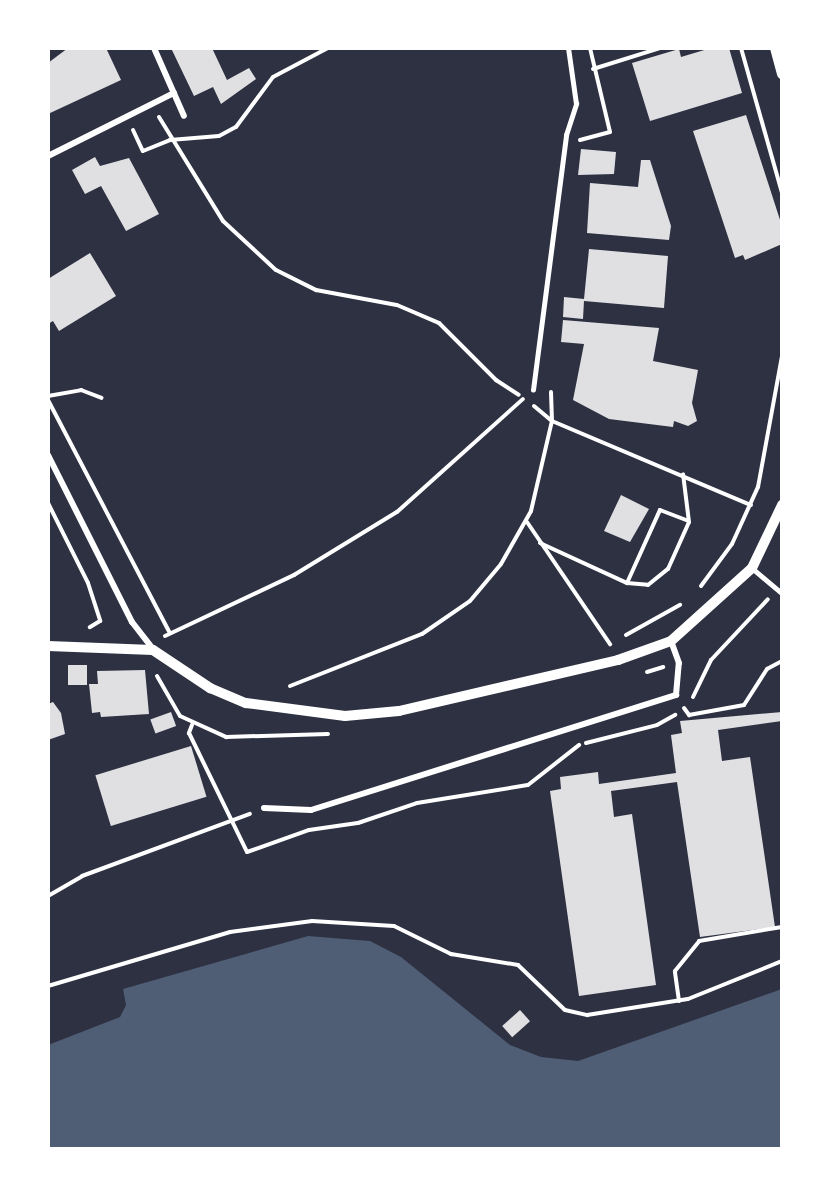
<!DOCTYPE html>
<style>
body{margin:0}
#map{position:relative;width:830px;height:1197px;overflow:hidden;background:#2d3142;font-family:"Titillium Web",sans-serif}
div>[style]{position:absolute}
.water>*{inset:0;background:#4f5d75}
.building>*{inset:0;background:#e0e0e3;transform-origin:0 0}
.path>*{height:4px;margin:-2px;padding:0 2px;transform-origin:2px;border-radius:2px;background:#fff}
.service>*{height:4.5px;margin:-2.25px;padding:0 2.25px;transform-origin:2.25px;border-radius:2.25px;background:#fff}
.minor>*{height:6px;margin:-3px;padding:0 3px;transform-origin:3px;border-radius:3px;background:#fff}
.tertiary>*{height:10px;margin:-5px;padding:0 5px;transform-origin:5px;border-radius:5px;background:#fff}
span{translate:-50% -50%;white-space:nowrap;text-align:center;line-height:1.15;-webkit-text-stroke:6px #fff;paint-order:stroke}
.frame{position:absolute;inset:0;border:50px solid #fff;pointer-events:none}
</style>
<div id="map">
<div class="water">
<div style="clip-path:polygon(308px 936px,370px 941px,401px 957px,510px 1045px,541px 1057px,578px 1061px,782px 989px,782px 1149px,48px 1149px,48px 1045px,120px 1017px,126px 1005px,123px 989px)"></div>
</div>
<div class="building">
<div style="clip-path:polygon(68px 48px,106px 48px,121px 80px,48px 114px,48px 63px)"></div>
<div style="clip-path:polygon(171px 48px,212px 48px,227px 80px,249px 68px,256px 79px,221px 104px,213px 87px,194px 96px)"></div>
<div style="clip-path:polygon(711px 48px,729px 48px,742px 93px,650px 121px,632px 63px,679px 49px,681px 57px)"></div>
<div style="clip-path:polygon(746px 115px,782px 226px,782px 244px,745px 260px,743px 255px,735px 258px,693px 131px)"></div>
<div style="clip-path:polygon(581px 149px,616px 152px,614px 174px,578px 175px)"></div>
<div style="clip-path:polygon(95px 157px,100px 166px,129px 158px,159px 214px,126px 231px,101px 186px,85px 194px,72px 170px)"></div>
<div style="clip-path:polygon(641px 160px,650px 160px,671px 226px,669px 240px,587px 233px,590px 183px,638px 187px)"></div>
<div style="clip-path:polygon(589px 249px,668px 256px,664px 308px,584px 301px,583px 319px,563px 317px,564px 297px,584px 299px)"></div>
<div style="clip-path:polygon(90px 253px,116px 296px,59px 331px,53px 321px,48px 324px,48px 279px)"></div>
<div style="clip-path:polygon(563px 320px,659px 328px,653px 361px,698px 370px,692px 403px,697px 421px,688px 426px,674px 421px,673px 427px,609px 419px,573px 400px,584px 344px,561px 342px)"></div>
<div style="clip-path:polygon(621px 495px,649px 509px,630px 542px,604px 531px)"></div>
<div style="left:68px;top:665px;width:19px;height:20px"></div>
<div style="clip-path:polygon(145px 670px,149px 714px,101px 717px,100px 712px,92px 713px,89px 684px,98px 684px,97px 671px)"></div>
<div style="clip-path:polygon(53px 702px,61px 713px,65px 734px,48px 740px,48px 704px)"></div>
<div style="left:171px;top:712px;width:15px;height:22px;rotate:70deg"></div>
<div style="clip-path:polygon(782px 712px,782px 721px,718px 730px,722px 761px,750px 757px,775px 927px,700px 937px,677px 782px,611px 791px,614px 817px,632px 814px,656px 985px,579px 996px,550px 791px,561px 789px,560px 777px,598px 772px,599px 784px,676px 773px,671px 735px,682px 733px,680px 721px)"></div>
<div style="left:191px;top:746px;width:53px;height:100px;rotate:73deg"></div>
<div style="left:520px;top:1010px;width:15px;height:24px;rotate:48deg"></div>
</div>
<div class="path">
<div style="left:741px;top:48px;width:151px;rotate:74.2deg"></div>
<div style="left:593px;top:69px;width:70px;rotate:-17.4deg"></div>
<div style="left:159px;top:117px;width:122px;rotate:58.4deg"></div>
<div style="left:223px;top:221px;width:72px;rotate:42.8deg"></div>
<div style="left:276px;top:270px;width:45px;rotate:26.6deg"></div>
<div style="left:316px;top:290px;width:82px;rotate:10.5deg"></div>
<div style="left:397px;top:305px;width:46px;rotate:23.2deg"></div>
<div style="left:439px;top:323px;width:81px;rotate:45deg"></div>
<div style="left:496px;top:380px;width:27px;rotate:33deg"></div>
<div style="left:133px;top:130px;width:23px;rotate:65deg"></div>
<div style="left:143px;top:151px;width:29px;rotate:-22deg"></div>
<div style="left:170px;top:140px;width:49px;rotate:-4.7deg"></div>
<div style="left:219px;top:136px;width:19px;rotate:-28deg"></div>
<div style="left:236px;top:127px;width:62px;rotate:-53.5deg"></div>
<div style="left:273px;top:77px;width:62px;rotate:-27.8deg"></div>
<div style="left:580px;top:140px;width:31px;rotate:-15deg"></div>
<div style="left:610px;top:132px;width:86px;rotate:-103.4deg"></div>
<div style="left:48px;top:396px;width:34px;rotate:-10deg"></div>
<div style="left:81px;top:390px;width:22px;rotate:21deg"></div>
<div style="left:48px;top:400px;width:261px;rotate:62.4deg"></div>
<div style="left:534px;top:406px;width:23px;rotate:40deg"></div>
<div style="left:552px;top:421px;width:216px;rotate:22.9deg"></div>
<div style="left:48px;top:503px;width:89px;rotate:63.4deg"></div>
<div style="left:88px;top:583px;width:40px;rotate:72deg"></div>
<div style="left:100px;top:621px;width:12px;rotate:149deg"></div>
<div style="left:527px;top:522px;width:148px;rotate:55.8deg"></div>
<div style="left:540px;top:543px;width:96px;rotate:24.7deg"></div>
<div style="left:627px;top:583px;width:21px;rotate:5deg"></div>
<div style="left:648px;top:585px;width:26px;rotate:-39deg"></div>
<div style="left:668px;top:569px;width:51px;rotate:-65.9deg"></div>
<div style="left:689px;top:522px;width:48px;rotate:-97.1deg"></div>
<div style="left:627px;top:583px;width:80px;rotate:-65.7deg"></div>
<div style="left:660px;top:510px;width:30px;rotate:21deg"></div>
<div style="left:701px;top:586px;width:52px;rotate:-53.6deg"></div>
<div style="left:732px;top:544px;width:63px;rotate:-65.5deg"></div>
<div style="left:758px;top:487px;width:133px;rotate:-79.6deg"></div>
<div style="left:626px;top:635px;width:62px;rotate:-29.1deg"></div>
<div style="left:165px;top:636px;width:143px;rotate:-25.3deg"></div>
<div style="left:294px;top:575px;width:121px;rotate:-31.5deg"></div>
<div style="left:397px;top:512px;width:169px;rotate:-41.9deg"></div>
<div style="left:647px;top:672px;width:17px;rotate:-17deg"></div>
<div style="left:157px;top:676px;width:46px;rotate:60.1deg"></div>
<div style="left:180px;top:716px;width:51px;rotate:24.5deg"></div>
<div style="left:226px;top:737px;width:102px;rotate:-1.7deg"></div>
<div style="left:290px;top:686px;width:142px;rotate:-21.5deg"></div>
<div style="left:422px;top:634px;width:58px;rotate:-34.5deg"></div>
<div style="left:470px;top:601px;width:48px;rotate:-50deg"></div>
<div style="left:501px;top:564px;width:61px;rotate:-60.5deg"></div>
<div style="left:531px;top:511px;width:92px;rotate:-76.9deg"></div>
<div style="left:552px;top:421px;width:29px;rotate:-92deg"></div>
<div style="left:693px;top:697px;width:41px;rotate:-64.1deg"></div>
<div style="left:711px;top:660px;width:83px;rotate:-46.9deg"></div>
<div style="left:684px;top:708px;width:9px;rotate:54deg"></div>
<div style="left:689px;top:715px;width:56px;rotate:-10.3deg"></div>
<div style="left:744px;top:705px;width:43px;rotate:-57.4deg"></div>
<div style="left:767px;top:669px;width:17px;rotate:-28deg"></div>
<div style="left:192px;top:725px;width:9px;rotate:111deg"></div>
<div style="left:189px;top:733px;width:132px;rotate:64deg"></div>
<div style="left:247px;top:852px;width:66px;rotate:-19.5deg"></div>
<div style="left:309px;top:830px;width:49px;rotate:-8.1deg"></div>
<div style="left:358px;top:823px;width:62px;rotate:-18.7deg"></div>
<div style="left:417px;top:803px;width:112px;rotate:-9.2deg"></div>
<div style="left:528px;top:785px;width:65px;rotate:-38.1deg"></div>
<div style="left:586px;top:743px;width:73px;rotate:-14.2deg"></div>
<div style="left:657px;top:725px;width:21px;rotate:-29deg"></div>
<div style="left:48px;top:896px;width:39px;rotate:-30deg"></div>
<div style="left:82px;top:876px;width:179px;rotate:-20.3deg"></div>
<div style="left:48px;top:986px;width:190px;rotate:-16.5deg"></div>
<div style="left:230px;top:932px;width:83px;rotate:-7.6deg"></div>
<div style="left:312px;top:921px;width:82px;rotate:3.5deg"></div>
<div style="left:394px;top:926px;width:64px;rotate:26.2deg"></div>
<div style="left:451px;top:954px;width:68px;rotate:9.3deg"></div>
<div style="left:518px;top:965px;width:65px;rotate:43.8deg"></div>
<div style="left:565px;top:1010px;width:23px;rotate:13deg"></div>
<div style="left:587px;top:1015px;width:102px;rotate:-9deg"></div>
<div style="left:688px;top:999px;width:101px;rotate:-22deg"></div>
<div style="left:679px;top:1001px;width:30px;rotate:-98deg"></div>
<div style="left:675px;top:971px;width:38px;rotate:-51deg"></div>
<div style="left:699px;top:941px;width:84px;rotate:-9.6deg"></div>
</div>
<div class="service">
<div style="left:533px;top:390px;width:257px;rotate:-82.6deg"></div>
<div style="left:566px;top:135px;width:33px;rotate:-72deg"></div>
<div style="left:576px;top:104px;width:57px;rotate:-98.1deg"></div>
<div style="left:752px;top:568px;width:39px;rotate:40deg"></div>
</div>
<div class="minor">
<div style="left:154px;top:48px;width:74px;rotate:66.2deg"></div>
<div style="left:48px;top:156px;width:141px;rotate:-26.6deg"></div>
<div style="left:48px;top:455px;width:187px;rotate:63.3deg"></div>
<div style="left:132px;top:622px;width:34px;rotate:52deg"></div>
<div style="left:264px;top:808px;width:47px;rotate:2.4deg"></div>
<div style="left:311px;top:810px;width:383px;rotate:-17.5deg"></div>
<div style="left:676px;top:695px;width:32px;rotate:-85deg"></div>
<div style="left:679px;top:663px;width:23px;rotate:-110deg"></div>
</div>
<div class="tertiary">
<div style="left:775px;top:48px;width:27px;rotate:75deg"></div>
<div style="left:48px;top:646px;width:105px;rotate:2.2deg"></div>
<div style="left:153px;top:650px;width:69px;rotate:33.7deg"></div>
<div style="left:210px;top:688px;width:39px;rotate:23deg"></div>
<div style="left:246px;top:703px;width:100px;rotate:7.5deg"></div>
<div style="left:345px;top:716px;width:54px;rotate:-5.3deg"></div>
<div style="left:399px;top:711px;width:225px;rotate:-13.1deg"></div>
<div style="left:618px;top:660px;width:56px;rotate:-19.7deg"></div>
<div style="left:671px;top:641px;width:109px;rotate:-42deg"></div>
<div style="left:752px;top:568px;width:70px;rotate:-64.5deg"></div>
</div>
<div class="frame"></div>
</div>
